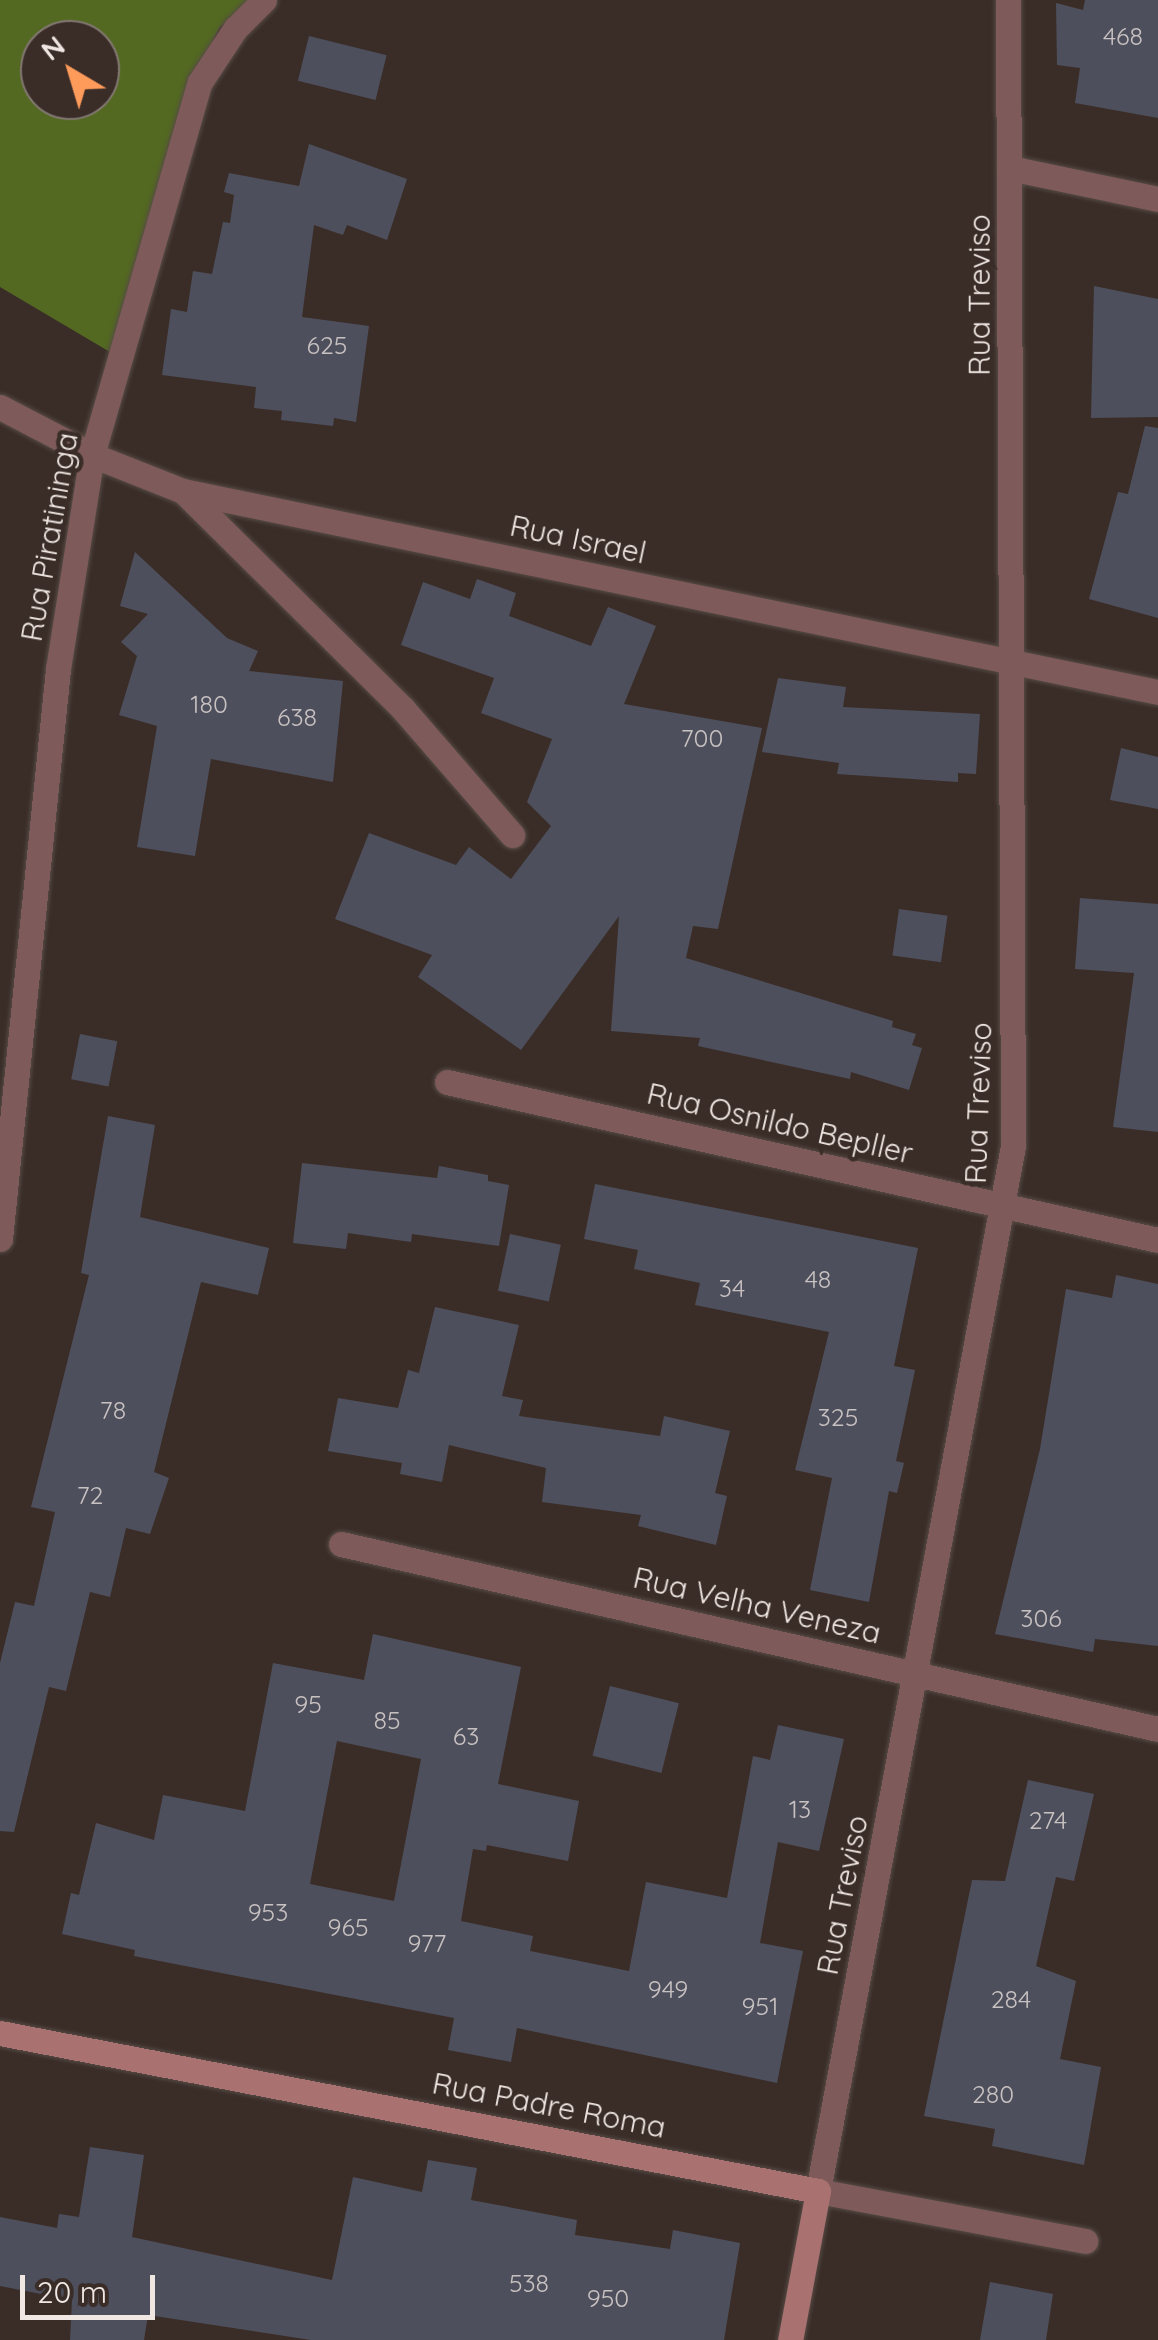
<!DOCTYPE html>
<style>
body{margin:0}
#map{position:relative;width:1158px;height:2340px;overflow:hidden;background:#3a2d28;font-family:Quicksand,sans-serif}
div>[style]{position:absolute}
.forest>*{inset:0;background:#536921}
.building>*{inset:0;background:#4e4f5c;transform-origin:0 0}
.roads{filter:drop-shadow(0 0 2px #574b46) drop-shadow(0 0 2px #574b46)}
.street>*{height:25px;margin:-12.5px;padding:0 12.5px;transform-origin:12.5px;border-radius:12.5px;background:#7e5b5a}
.secondary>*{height:25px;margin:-12.5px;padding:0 12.5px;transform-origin:12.5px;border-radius:12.5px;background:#a97270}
span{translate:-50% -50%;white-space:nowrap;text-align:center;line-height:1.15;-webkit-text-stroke:9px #3a2d28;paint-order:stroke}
.number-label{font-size:25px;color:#c8c1c1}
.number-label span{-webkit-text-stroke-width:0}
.street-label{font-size:30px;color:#f0e7e3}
.north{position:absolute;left:20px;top:20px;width:100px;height:100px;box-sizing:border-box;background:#3a2d28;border:2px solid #837773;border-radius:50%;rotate:322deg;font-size:28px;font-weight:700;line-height:40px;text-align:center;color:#f0e7e3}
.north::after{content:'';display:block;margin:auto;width:35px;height:45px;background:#ff9b5a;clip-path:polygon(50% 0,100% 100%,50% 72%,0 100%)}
.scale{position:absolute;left:20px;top:2275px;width:135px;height:45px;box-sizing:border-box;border:5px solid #f0e7e3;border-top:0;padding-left:12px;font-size:30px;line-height:35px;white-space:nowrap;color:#f0e7e3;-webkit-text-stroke:8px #3a2d28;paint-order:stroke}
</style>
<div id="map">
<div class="forest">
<div style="clip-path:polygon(evenodd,0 0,250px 0,220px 27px,189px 85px,115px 355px,0 287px,0 0,40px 40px,100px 40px,100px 100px,40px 100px,40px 40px)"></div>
</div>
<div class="building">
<div style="clip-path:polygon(1085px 0,1158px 0,1158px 118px,1075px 103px,1080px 68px,1057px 65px,1056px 3px,1083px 10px)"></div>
<div style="left:309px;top:36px;width:80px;height:46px;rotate:14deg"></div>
<div style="clip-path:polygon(309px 144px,407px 179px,387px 240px,347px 225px,343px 235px,314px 225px,302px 317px,369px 326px,356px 422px,334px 418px,333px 426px,281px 420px,282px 411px,254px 408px,256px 387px,162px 375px,171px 309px,187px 312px,193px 271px,212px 274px,223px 222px,230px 223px,234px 195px,224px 192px,229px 173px,299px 186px)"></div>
<div style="clip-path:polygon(1094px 286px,1158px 299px,1158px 417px,1091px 418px)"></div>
<div style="clip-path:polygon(1145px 426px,1158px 428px,1158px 618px,1089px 599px,1118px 492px,1128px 494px)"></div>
<div style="clip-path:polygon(135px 552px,227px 638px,258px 651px,249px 671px,343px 681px,333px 782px,211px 759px,195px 856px,137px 847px,157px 726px,119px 715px,137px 656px,121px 642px,148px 614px,120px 606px)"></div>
<div style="clip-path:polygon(477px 579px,516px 593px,509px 616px,591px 646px,608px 607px,656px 626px,624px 704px,762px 728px,718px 929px,693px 926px,686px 958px,893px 1021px,892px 1027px,916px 1034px,912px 1045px,922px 1048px,909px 1090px,851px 1072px,850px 1079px,698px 1046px,700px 1038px,611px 1031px,619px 916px,521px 1050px,418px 977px,432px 955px,335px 919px,369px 833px,456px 865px,469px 847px,511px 879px,551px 826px,527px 802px,552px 739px,481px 713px,494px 678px,401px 645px,423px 582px,470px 599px)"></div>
<div style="clip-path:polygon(778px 678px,846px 687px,843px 707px,980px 714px,976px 774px,958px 773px,958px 782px,837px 774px,839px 763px,762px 752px)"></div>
<div style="clip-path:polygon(1121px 748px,1158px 757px,1158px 809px,1110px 800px)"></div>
<div style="clip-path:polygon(1080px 898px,1158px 904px,1158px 1132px,1113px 1127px,1134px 973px,1075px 969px)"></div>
<div style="left:899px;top:909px;width:49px;height:47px;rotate:8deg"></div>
<div style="left:80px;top:1034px;width:38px;height:46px;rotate:11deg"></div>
<div style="clip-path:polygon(108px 1116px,155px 1125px,140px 1217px,269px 1248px,258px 1295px,201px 1282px,154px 1472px,169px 1478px,150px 1534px,126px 1528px,110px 1597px,90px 1592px,66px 1691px,49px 1687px,14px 1832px,0 1831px,0 1663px,15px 1602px,34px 1606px,55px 1512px,31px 1507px,89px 1275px,81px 1273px)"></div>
<div style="clip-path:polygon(302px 1163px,437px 1178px,439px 1166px,488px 1175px,488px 1181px,509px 1185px,499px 1246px,412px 1234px,411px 1242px,348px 1233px,346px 1249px,293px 1243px)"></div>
<div style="clip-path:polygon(595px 1184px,918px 1248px,894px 1366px,915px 1370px,896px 1461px,904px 1463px,897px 1493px,889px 1491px,869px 1602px,810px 1590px,832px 1478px,795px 1470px,829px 1332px,695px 1305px,700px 1283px,634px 1269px,638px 1250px,584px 1239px)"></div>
<div style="left:510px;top:1234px;width:52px;height:58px;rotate:12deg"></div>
<div style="clip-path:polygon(1116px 1275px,1158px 1284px,1158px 1646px,1095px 1639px,1093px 1652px,995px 1634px,1040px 1449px,1066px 1289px,1112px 1298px)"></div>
<div style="clip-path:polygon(435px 1307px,519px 1325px,502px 1396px,523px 1400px,519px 1416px,660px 1436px,664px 1416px,730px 1431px,715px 1493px,727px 1496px,716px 1545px,638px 1526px,641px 1515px,542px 1502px,546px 1468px,449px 1445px,442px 1482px,400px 1474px,402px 1463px,328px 1451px,338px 1398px,398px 1408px,408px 1370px,419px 1373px)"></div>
<div style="clip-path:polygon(evenodd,373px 1634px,521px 1667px,498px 1784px,579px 1801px,568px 1861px,487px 1845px,486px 1851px,473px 1849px,461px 1921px,533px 1936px,530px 1951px,629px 1971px,646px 1882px,727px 1898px,753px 1756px,770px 1760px,778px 1725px,844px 1739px,819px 1851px,778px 1842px,760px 1943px,803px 1951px,777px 2083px,517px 2028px,511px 2062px,448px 2050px,454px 2018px,134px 1956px,135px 1950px,62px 1934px,71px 1893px,79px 1895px,96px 1823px,154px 1840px,163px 1795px,245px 1811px,273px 1663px,364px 1680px,373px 1634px,337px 1741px,421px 1759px,394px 1901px,310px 1884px,337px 1741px)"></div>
<div style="left:610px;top:1686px;width:71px;height:72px;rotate:14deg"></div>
<div style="clip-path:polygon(1028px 1780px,1094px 1794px,1074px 1881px,1056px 1877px,1036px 1966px,1076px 1981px,1060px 2059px,1101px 2067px,1084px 2165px,992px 2146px,995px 2129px,924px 2116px,972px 1880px,1005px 1881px)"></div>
<div style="clip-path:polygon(90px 2147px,144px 2155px,132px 2237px,332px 2280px,353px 2177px,422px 2192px,428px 2160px,477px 2168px,471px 2200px,577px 2220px,575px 2235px,670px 2249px,673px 2230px,740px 2243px,724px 2340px,311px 2340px,148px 2315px,144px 2340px,70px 2340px,72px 2300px,0 2286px,0 2217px,57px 2228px,59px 2214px,79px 2217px)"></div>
<div style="clip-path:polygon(990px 2282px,1053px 2294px,1046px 2340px,980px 2340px)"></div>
</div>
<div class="roads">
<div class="street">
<div style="left:1008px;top:0;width:1146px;rotate:89.75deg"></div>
<div style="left:1013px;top:1146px;width:1063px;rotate:100.57deg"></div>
<div style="left:818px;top:2191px;width:272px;rotate:10.6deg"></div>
<div style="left:1010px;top:168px;width:151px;rotate:11.8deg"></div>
<div style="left:0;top:407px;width:104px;rotate:27.6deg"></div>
<div style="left:92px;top:455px;width:98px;rotate:21.6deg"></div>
<div style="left:183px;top:491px;width:996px;rotate:11.65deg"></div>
<div style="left:183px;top:491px;width:310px;rotate:44.7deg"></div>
<div style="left:403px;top:709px;width:167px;rotate:49.1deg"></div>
<div style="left:447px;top:1082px;width:728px;rotate:12.53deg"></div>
<div style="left:0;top:1239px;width:573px;rotate:-84.19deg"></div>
<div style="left:58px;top:669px;width:217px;rotate:-81deg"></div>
<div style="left:92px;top:455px;width:388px;rotate:-73.9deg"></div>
<div style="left:200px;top:82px;width:64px;rotate:-56.6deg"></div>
<div style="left:235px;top:29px;width:41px;rotate:-45deg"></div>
<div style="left:341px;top:1544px;width:838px;rotate:12.76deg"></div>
</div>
<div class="secondary">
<div style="left:0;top:2033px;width:833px;rotate:10.93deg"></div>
<div style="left:818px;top:2191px;width:152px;rotate:100.6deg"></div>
</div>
</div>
<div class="number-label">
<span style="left:1123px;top:36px">468</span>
<span style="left:327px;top:345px">625</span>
<span style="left:209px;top:704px">180</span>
<span style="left:297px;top:717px">638</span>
<span style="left:702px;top:738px">700</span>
<span style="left:818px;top:1279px">48</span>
<span style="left:732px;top:1288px">34</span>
<span style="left:113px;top:1410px">78</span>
<span style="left:838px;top:1417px">325</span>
<span style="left:90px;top:1495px">72</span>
<span style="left:1041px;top:1618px">306</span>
<span style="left:308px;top:1704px">95</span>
<span style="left:387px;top:1720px">85</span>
<span style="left:466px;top:1736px">63</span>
<span style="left:800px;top:1809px">13</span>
<span style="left:1048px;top:1820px">274</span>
<span style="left:268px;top:1912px">953</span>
<span style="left:348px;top:1927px">965</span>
<span style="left:427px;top:1943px">977</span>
<span style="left:668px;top:1989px">949</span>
<span style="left:1011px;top:1999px">284</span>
<span style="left:760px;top:2006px">951</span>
<span style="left:993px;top:2094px">280</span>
<span style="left:529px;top:2283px">538</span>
<span style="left:608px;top:2298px">950</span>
</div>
<div class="street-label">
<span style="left:979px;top:295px;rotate:-90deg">Rua Treviso</span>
<span style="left:49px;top:537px;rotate:-80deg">Rua Piratininga</span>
<span style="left:578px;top:539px;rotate:12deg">Rua Israel</span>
<span style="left:978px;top:1103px;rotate:-88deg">Rua Treviso</span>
<span style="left:780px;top:1123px;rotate:13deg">Rua Osnildo Bepller</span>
<span style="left:757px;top:1605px;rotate:13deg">Rua Velha Veneza</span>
<span style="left:842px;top:1895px;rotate:-79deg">Rua Treviso</span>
<span style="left:549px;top:2105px;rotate:11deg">Rua Padre Roma</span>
</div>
<div class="north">N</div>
<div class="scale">20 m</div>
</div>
